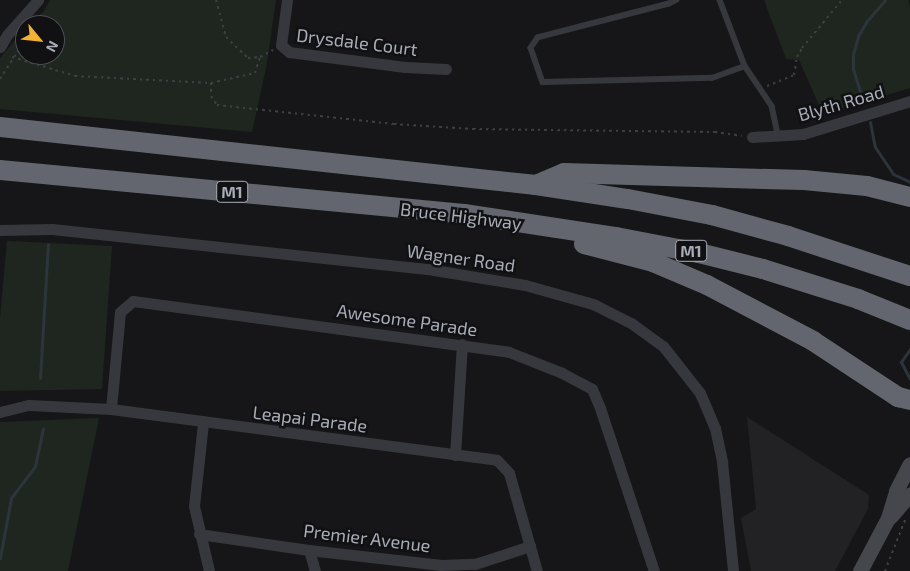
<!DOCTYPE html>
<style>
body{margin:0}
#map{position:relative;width:910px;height:571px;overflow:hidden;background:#161618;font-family:"Exo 2",sans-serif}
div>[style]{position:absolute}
.built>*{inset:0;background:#222225}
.green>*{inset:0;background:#1e261f}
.stream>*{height:3px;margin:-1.5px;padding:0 1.5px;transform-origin:1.5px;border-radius:1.5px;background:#2c353c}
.path>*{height:2px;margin-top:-1px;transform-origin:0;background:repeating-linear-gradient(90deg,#3d3f44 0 2.5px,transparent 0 6.5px)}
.lane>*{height:5.5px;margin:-2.75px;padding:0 2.75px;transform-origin:2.75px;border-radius:2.75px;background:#37383d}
.street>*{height:11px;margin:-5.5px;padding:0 5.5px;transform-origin:5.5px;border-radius:5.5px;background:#37383d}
.secondary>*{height:15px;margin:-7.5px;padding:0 7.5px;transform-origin:7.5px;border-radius:7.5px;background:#45474d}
.highway>*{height:20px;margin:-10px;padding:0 10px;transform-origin:10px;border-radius:10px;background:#63666e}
span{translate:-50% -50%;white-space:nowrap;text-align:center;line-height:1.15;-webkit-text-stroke:5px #111113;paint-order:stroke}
.shield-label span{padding:1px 4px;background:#111113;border:1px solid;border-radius:4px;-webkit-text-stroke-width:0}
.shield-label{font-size:16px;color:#a8adb8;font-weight:700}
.street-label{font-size:18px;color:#a8adb8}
.north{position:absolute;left:15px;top:15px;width:50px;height:50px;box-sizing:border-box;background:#111113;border:1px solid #4d4f55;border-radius:50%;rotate:118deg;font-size:14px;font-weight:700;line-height:20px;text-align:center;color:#a8adb8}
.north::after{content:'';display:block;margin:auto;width:18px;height:22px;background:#f2b134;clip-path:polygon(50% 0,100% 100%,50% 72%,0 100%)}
</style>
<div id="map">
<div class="built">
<div style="clip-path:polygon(747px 417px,869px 495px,868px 509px,835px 571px,751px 571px,741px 518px,756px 509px)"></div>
</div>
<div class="green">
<div style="clip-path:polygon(50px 0,276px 0,267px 63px,252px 132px,0 109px,0 58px,20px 34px,25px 29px,25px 55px,55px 55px,55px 25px,29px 25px,44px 11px)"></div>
<div style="clip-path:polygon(764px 0,908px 0,910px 6px,910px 88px,823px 114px,799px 60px,786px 59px)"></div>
<div style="clip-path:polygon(7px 241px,112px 246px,102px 389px,0 391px,0 318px)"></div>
<div style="clip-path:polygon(99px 418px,68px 571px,0 571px,0 422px)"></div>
</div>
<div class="stream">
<div style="left:862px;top:98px;width:31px;rotate:-107deg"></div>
<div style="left:853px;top:68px;width:14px;rotate:-90deg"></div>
<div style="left:853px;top:54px;width:19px;rotate:-74deg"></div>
<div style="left:858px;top:36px;width:16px;rotate:-60deg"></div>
<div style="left:866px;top:22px;width:29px;rotate:-49deg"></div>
<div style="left:870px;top:122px;width:25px;rotate:79deg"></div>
<div style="left:875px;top:147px;width:32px;rotate:56deg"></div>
<div style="left:893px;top:174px;width:19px;rotate:25deg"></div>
<div style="left:910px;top:349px;width:16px;rotate:125deg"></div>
<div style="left:901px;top:362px;width:19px;rotate:62deg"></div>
<div style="left:40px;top:378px;width:134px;rotate:-86.6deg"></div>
<div style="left:0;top:558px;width:61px;rotate:-79.6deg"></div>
<div style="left:11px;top:498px;width:40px;rotate:-53deg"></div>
<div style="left:35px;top:466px;width:38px;rotate:-78deg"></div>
</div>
<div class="path">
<div style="left:216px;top:0;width:38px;rotate:75deg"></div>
<div style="left:226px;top:37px;width:30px;rotate:44deg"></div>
<div style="left:248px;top:58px;width:12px;rotate:-5deg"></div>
<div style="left:260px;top:57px;width:15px;rotate:-28deg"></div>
<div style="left:36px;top:25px;width:7px;rotate:-90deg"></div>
<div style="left:12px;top:57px;width:66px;rotate:16.8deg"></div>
<div style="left:75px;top:76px;width:136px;rotate:2.9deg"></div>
<div style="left:211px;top:83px;width:45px;rotate:-12.8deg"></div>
<div style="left:255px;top:73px;width:17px;rotate:-73deg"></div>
<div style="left:0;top:79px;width:46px;rotate:-57.3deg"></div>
<div style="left:211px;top:83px;width:13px;rotate:90deg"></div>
<div style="left:211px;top:96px;width:11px;rotate:56deg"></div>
<div style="left:217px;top:105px;width:178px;rotate:6.1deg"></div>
<div style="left:394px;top:124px;width:79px;rotate:3.6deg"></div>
<div style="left:473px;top:129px;width:242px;rotate:0.7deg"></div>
<div style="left:715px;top:132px;width:27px;rotate:8deg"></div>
<div style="left:767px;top:86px;width:29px;rotate:-22deg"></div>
<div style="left:794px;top:75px;width:18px;rotate:-81deg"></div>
<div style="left:797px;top:57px;width:10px;rotate:-61deg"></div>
<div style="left:802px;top:48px;width:62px;rotate:-50.2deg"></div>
<div style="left:885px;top:571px;width:55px;rotate:-68.6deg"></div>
</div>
<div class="lane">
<div style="left:677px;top:0;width:9px;rotate:153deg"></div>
<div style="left:669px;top:4px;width:135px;rotate:165.5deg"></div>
<div style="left:538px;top:38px;width:12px;rotate:125deg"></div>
<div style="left:531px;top:48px;width:36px;rotate:71deg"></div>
<div style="left:543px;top:82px;width:169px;rotate:-1.4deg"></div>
<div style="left:712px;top:78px;width:35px;rotate:-20deg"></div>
<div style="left:720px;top:0;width:71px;rotate:69.3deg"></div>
<div style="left:745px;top:66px;width:48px;rotate:56deg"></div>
<div style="left:772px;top:106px;width:30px;rotate:78deg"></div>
</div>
<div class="street">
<div style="left:287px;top:0;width:45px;rotate:97.6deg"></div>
<div style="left:281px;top:45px;width:11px;rotate:41deg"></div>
<div style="left:289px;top:52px;width:117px;rotate:7.4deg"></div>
<div style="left:405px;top:67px;width:41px;rotate:2.8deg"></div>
<div style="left:0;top:47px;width:14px;rotate:-60deg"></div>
<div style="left:7px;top:35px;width:47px;rotate:-48.5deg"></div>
<div style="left:752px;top:137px;width:51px;rotate:-3.4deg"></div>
<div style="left:803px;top:134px;width:112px;rotate:-17.1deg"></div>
<div style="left:0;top:230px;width:52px;rotate:-1.1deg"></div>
<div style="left:52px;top:229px;width:384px;rotate:6.1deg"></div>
<div style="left:434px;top:270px;width:92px;rotate:9.4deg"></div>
<div style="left:525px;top:285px;width:71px;rotate:15.6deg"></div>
<div style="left:593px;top:304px;width:42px;rotate:26.6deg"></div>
<div style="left:631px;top:323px;width:39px;rotate:36deg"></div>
<div style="left:663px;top:346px;width:60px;rotate:51.8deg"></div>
<div style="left:700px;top:393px;width:38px;rotate:67deg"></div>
<div style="left:715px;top:428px;width:35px;rotate:78deg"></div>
<div style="left:722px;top:462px;width:110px;rotate:84.2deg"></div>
<div style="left:111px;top:409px;width:97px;rotate:-84.7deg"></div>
<div style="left:120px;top:312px;width:17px;rotate:-40deg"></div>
<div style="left:133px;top:301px;width:379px;rotate:7.7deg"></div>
<div style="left:509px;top:352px;width:57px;rotate:21.6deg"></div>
<div style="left:562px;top:373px;width:34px;rotate:28deg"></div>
<div style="left:592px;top:389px;width:21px;rotate:67deg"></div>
<div style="left:600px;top:408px;width:172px;rotate:71.7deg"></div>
<div style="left:0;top:412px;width:30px;rotate:-14deg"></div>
<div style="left:29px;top:405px;width:82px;rotate:2.8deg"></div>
<div style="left:111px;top:409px;width:389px;rotate:7.5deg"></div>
<div style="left:497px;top:460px;width:18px;rotate:47deg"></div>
<div style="left:509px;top:473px;width:102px;rotate:74.1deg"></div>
<div style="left:203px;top:423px;width:83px;rotate:96.2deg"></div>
<div style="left:194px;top:506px;width:67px;rotate:77deg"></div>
<div style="left:455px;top:455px;width:111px;rotate:-86.4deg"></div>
<div style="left:199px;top:534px;width:111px;rotate:8.3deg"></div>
<div style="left:309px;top:550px;width:133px;rotate:6.5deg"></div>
<div style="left:441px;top:565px;width:34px;rotate:-2deg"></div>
<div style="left:475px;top:564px;width:58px;rotate:-18.1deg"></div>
<div style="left:309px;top:550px;width:22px;rotate:74deg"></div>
</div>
<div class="secondary">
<div style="left:890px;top:517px;width:30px;rotate:-49deg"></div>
<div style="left:860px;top:571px;width:60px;rotate:-62.2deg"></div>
<div style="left:888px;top:518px;width:28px;rotate:-73deg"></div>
<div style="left:896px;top:491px;width:30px;rotate:-63deg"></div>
</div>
<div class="highway">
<div style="left:0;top:127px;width:539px;rotate:6.18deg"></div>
<div style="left:536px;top:185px;width:93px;rotate:8.7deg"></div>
<div style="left:628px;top:199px;width:86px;rotate:10.8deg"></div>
<div style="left:712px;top:215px;width:79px;rotate:15.4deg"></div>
<div style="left:788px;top:236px;width:128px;rotate:18.2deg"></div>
<div style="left:0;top:170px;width:466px;rotate:5.4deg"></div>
<div style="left:464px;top:214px;width:154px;rotate:8.6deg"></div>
<div style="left:616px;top:237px;width:85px;rotate:10.9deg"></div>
<div style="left:699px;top:253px;width:66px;rotate:14deg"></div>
<div style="left:763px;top:269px;width:100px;rotate:17.5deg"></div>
<div style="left:858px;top:299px;width:56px;rotate:22deg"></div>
<div style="left:536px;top:185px;width:30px;rotate:-23deg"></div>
<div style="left:564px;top:173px;width:240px;rotate:1.7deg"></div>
<div style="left:804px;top:180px;width:63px;rotate:5.4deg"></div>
<div style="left:867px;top:186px;width:44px;rotate:14.3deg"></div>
<div style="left:584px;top:244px;width:71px;rotate:14.6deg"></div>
<div style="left:653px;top:262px;width:59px;rotate:23.1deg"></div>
<div style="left:707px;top:285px;width:120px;rotate:27.8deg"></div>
<div style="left:813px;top:341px;width:102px;rotate:33.4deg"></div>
<div style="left:898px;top:397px;width:12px;rotate:14deg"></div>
</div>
<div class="shield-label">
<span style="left:232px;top:192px">M1</span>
<span style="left:691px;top:251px">M1</span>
</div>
<div class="street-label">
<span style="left:357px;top:42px;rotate:7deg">Drysdale Court</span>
<span style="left:841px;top:103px;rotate:-16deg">Blyth Road</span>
<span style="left:461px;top:216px;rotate:7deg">Bruce Highway</span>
<span style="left:461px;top:258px;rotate:8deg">Wagner Road</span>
<span style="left:407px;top:320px;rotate:8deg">Awesome Parade</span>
<span style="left:310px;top:419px;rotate:7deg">Leapai Parade</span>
<span style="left:367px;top:538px;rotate:7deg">Premier Avenue</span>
</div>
<div class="north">N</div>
</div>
